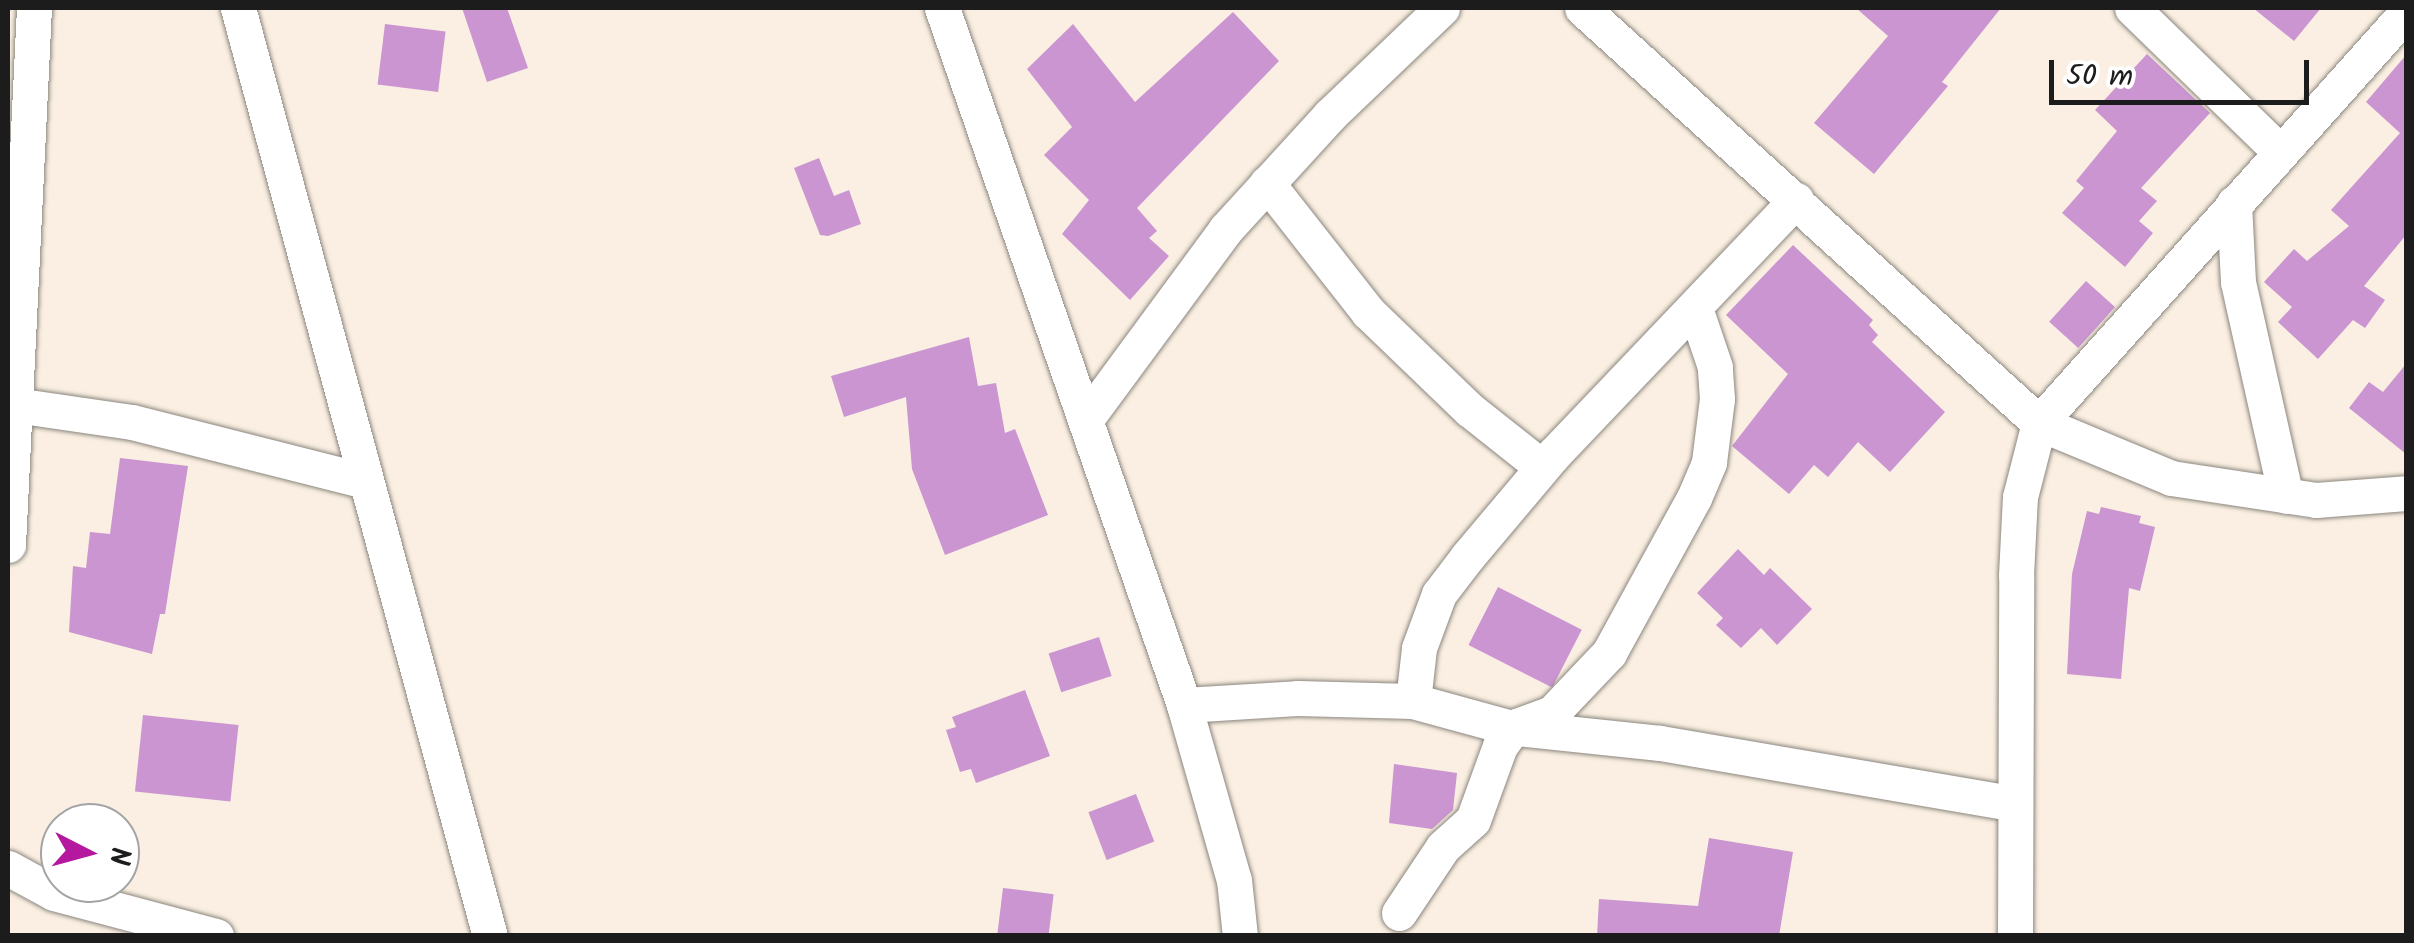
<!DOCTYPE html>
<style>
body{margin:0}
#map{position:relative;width:2414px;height:943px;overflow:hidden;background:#faefe2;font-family:Kalam,sans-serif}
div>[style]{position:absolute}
.building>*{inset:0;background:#ca95d1;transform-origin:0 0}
.roads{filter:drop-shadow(0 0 2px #8b867f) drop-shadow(0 0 2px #8b867f)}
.minor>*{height:35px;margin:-17.5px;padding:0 17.5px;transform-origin:17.5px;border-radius:17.5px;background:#fff}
span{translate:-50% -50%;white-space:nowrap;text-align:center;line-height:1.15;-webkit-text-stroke:8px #fff;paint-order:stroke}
.frame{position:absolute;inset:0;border:10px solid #1c1c1c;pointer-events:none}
.north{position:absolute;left:40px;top:803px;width:100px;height:100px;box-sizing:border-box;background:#fff;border:2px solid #a4a4a4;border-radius:50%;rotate:96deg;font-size:28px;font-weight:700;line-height:40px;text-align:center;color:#1c1c1c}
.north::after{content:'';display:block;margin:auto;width:35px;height:45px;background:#b5179e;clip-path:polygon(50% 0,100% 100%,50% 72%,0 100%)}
.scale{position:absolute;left:2049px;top:60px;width:260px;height:45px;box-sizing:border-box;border:5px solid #1c1c1c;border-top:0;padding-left:12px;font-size:30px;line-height:35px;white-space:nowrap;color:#1c1c1c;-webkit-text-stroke:8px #fff;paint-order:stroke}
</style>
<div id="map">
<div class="building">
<div style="clip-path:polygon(462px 8px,507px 8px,528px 68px,487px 82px)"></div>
<div style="clip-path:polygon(1856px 8px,2001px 8px,1942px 82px,1948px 86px,1874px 174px,1814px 123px,1888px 36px)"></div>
<div style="clip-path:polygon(2253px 8px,2321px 8px,2294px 41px)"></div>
<div style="clip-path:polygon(1233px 12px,1279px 61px,1137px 208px,1157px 231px,1149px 238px,1169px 256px,1130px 300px,1062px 234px,1089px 200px,1044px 155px,1072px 127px,1027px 69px,1073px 24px,1135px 102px)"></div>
<div style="left:385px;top:24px;width:61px;height:61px;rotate:7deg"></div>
<div style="clip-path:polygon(2147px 54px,2210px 113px,2141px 188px,2157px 201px,2139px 221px,2153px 233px,2125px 267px,2062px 213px,2084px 188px,2076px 181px,2117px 131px,2095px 110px)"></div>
<div style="clip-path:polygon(2406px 55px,2406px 235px,2364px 286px,2385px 300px,2365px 328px,2353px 320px,2318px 359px,2278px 322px,2292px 307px,2264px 282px,2294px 249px,2307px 261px,2349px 226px,2331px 210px,2400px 133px,2366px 102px)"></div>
<div style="clip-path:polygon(819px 158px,834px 196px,849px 190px,861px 224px,828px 236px,820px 235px,794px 168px)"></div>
<div style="clip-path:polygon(1793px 245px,1873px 320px,1869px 325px,1878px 335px,1872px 342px,1945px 412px,1890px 472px,1858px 442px,1828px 477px,1814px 465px,1789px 494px,1732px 446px,1788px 374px,1726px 315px)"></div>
<div style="left:2086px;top:281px;width:39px;height:55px;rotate:42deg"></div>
<div style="clip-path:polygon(969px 337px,978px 386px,996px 383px,1005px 433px,1015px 429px,1048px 515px,945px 555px,912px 469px,906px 397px,844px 417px,831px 376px)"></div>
<div style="clip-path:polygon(2406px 364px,2406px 454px,2349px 408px,2369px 382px,2383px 392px)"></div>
<div style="clip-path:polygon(120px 458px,188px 466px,165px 614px,160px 614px,152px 654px,69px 632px,73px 566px,86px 568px,90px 532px,110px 534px)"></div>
<div style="clip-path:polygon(2101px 507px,2141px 516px,2139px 523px,2155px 527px,2140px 591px,2129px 588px,2121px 679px,2067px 674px,2072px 574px,2087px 511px,2099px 514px)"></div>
<div style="clip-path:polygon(1738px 549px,1764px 575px,1770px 568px,1812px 609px,1777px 645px,1761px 628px,1741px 648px,1716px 625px,1723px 618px,1697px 593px)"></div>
<div style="left:1498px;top:587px;width:94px;height:65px;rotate:27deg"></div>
<div style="left:1099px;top:637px;width:41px;height:53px;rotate:72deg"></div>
<div style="clip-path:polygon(1025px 690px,1050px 756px,976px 783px,971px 769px,960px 772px,946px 730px,956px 727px,952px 717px)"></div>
<div style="left:143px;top:715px;width:96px;height:77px;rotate:6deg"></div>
<div style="clip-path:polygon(1394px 764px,1457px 773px,1453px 810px,1432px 829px,1389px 823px)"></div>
<div style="left:1136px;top:794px;width:51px;height:51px;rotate:69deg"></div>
<div style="clip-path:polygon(1709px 838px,1793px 852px,1779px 936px,1597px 936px,1599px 899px,1698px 906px)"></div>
<div style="left:1003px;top:888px;width:51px;height:48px;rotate:7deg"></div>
</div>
<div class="roads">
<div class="minor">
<div style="left:238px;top:8px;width:962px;rotate:74.81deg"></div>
<div style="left:942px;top:8px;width:738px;rotate:70.85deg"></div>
<div style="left:1184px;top:705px;width:182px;rotate:74.1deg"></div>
<div style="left:1234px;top:880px;width:56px;rotate:83.9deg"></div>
<div style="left:1582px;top:8px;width:617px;rotate:42.24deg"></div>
<div style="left:2039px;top:423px;width:143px;rotate:22.6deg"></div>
<div style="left:2171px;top:478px;width:147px;rotate:8.6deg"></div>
<div style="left:2316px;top:500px;width:90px;rotate:-4.4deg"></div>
<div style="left:2132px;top:8px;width:206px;rotate:44.2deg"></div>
<div style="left:1267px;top:183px;width:164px;rotate:51.9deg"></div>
<div style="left:1368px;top:312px;width:141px;rotate:43.9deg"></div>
<div style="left:1470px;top:410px;width:92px;rotate:38.4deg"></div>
<div style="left:2234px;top:203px;width:79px;rotate:87.1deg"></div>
<div style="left:2238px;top:282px;width:219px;rotate:77.4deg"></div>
<div style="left:15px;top:405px;width:118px;rotate:8.3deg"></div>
<div style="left:132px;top:422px;width:240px;rotate:14.2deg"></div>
<div style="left:1086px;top:419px;width:236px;rotate:-53.6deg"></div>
<div style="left:1226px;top:229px;width:154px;rotate:-47.6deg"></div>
<div style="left:1330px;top:115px;width:155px;rotate:-43.7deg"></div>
<div style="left:8px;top:545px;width:538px;rotate:-87.23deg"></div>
<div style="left:1413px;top:701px;width:53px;rotate:-83.5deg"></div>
<div style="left:1419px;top:648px;width:58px;rotate:-69.7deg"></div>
<div style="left:1439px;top:594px;width:48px;rotate:-52.7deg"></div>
<div style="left:1468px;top:556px;width:133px;rotate:-49.9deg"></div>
<div style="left:1554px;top:454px;width:351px;rotate:-46.4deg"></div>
<div style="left:1184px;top:705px;width:113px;rotate:-3.5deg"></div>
<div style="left:1297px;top:698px;width:116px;rotate:1.5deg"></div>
<div style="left:1413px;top:701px;width:98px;rotate:15.3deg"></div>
<div style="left:1508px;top:727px;width:153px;rotate:6deg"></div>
<div style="left:1660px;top:743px;width:356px;rotate:9.7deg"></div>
<div style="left:8px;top:868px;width:52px;rotate:28.5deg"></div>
<div style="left:54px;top:893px;width:168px;rotate:14.9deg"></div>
<div style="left:1399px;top:913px;width:79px;rotate:-56.3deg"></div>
<div style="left:1443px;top:847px;width:40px;rotate:-42deg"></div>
<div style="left:1473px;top:820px;width:79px;rotate:-70deg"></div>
<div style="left:1500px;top:746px;width:24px;rotate:-54deg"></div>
<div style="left:1514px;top:727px;width:40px;rotate:-20.2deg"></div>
<div style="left:1552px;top:713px;width:83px;rotate:-46.5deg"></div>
<div style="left:1609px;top:653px;width:177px;rotate:-61.3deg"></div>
<div style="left:1694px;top:498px;width:39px;rotate:-67deg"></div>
<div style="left:1709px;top:462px;width:64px;rotate:-82.8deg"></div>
<div style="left:1717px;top:399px;width:32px;rotate:-94deg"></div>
<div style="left:1715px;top:367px;width:62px;rotate:-108.7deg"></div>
<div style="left:2015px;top:936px;width:361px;rotate:-89.8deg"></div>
<div style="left:2016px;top:575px;width:78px;rotate:-87.1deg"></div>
<div style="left:2020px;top:497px;width:76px;rotate:-75.6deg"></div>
<div style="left:2039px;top:423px;width:550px;rotate:-48.17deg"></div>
</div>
</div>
<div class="frame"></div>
<div class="north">N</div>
<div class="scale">50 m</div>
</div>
